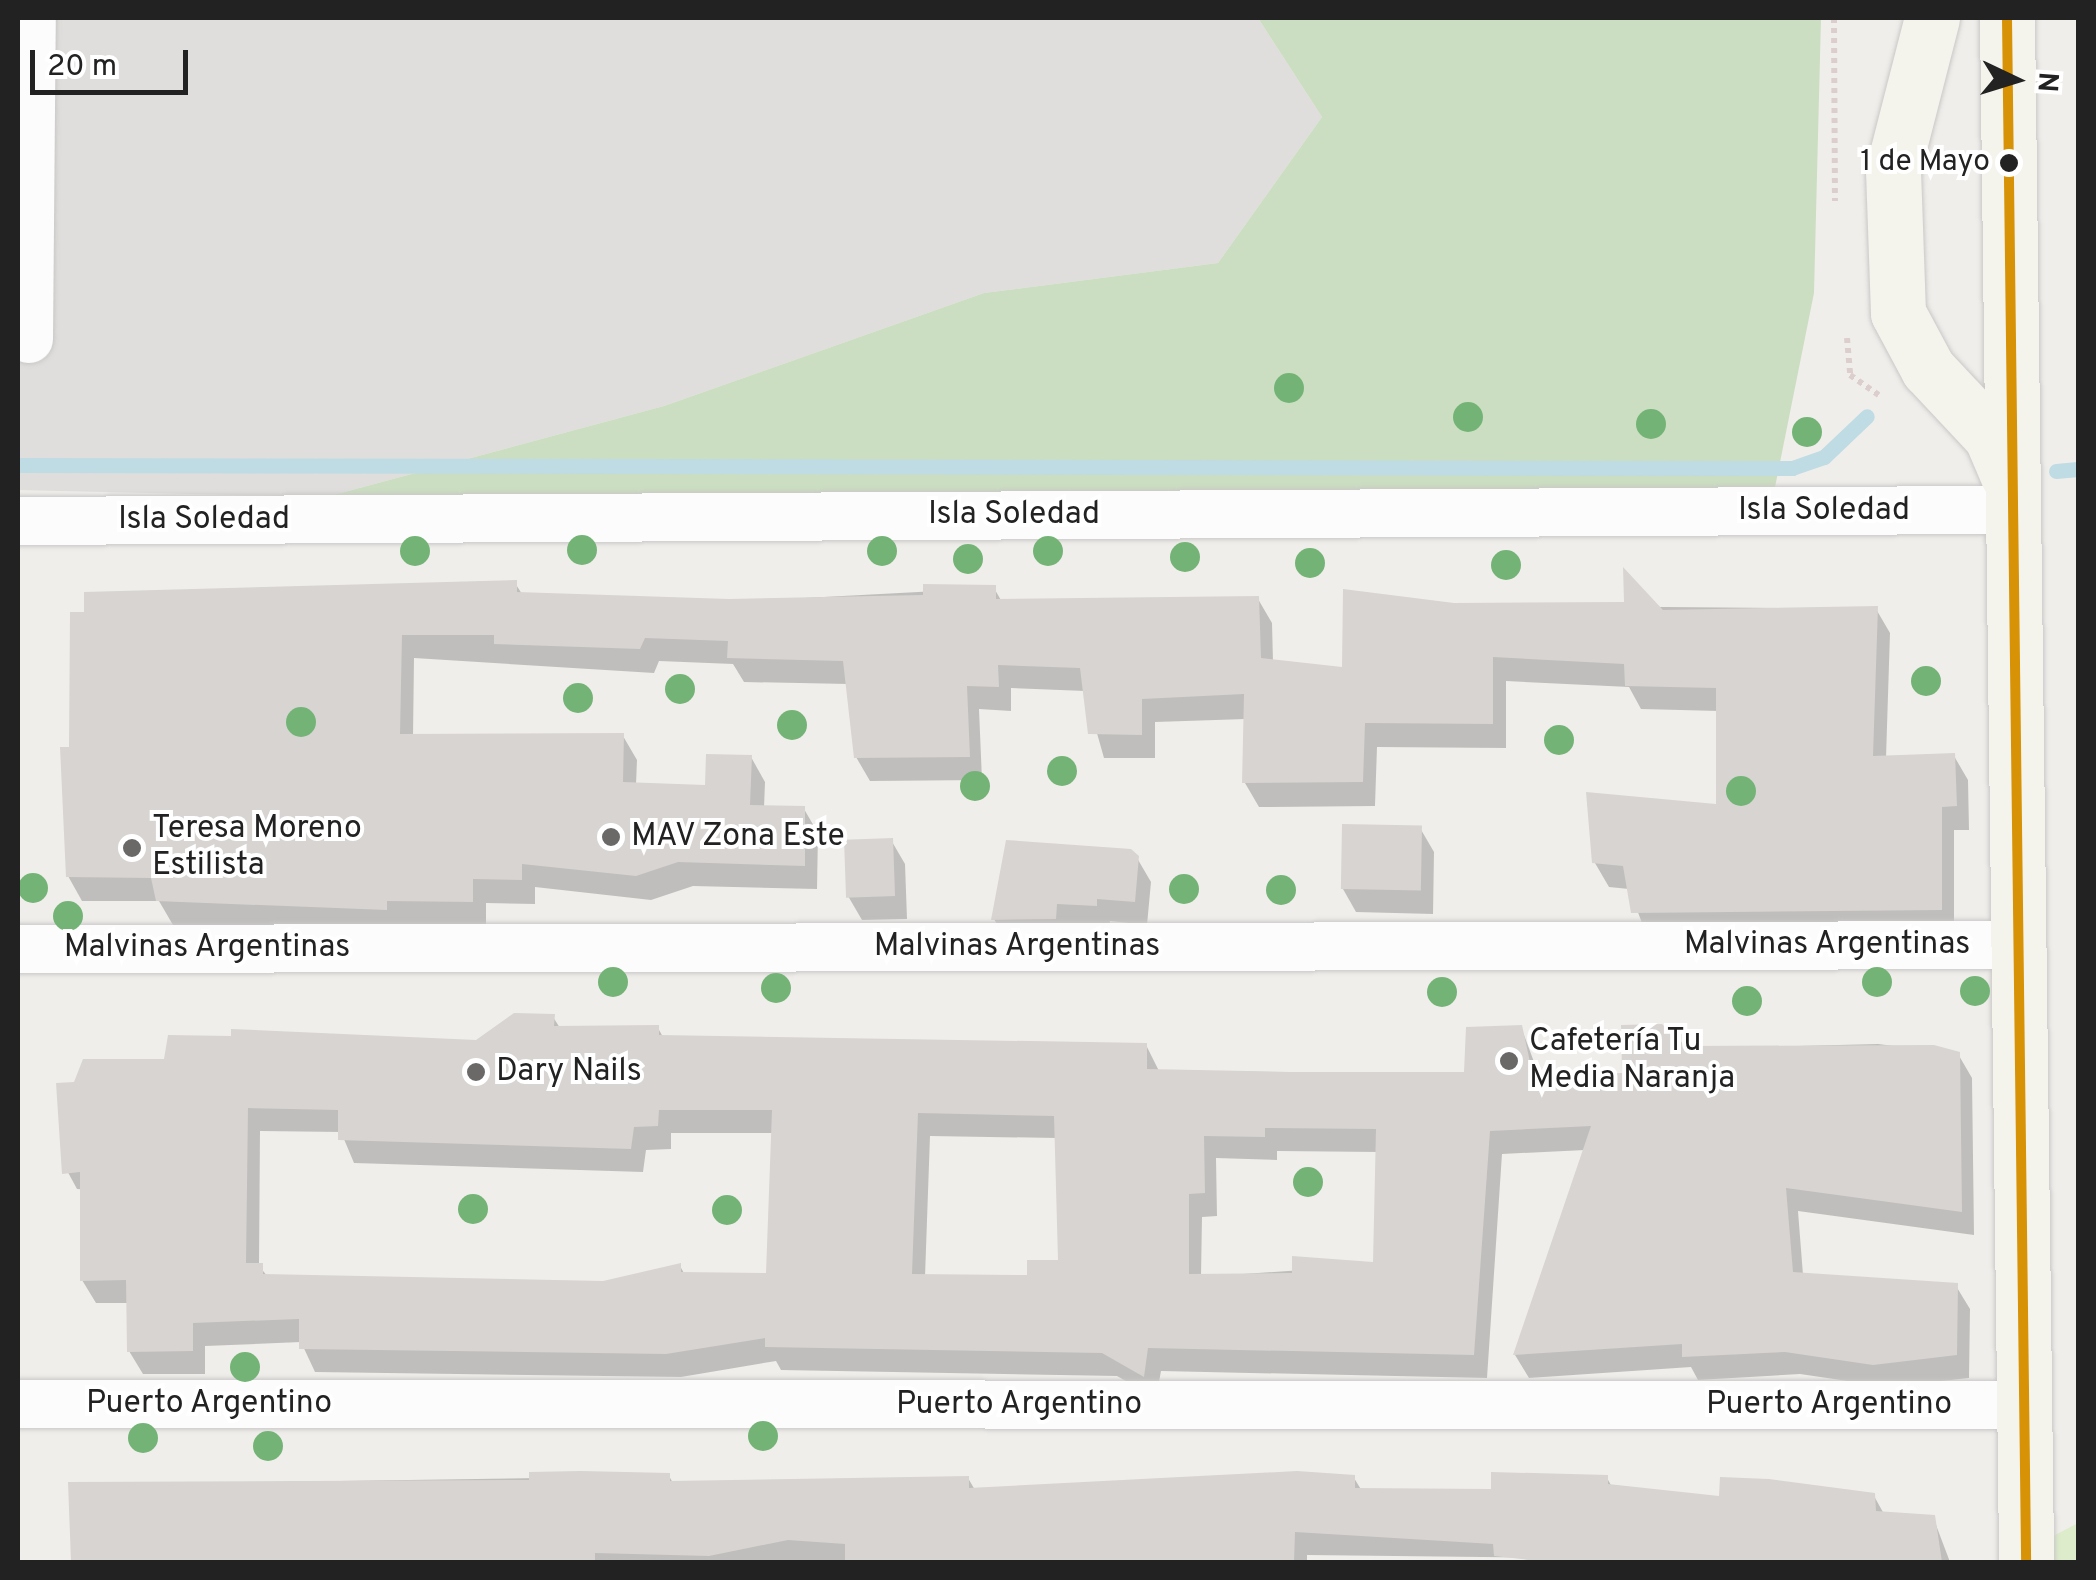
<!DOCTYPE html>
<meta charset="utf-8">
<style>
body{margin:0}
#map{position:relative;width:2096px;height:1580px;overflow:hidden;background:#f0eeeb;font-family:Overpass,sans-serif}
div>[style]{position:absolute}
.residential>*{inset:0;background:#dfdedc}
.grass>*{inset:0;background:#ddeccb}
.forest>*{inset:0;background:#cbdec1}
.shadow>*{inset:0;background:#0003}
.stream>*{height:15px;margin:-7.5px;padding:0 7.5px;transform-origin:7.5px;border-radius:7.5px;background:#bfdbe3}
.building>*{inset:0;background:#d7d4d2;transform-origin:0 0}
.path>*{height:6px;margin-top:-3px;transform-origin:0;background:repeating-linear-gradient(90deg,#dccecd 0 5px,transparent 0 10px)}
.roads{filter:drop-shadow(0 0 2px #c9c8c7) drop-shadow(0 0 2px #c9c8c7)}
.street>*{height:48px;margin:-24px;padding:0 24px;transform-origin:24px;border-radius:24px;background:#fdfcfc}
.secondary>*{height:55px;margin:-27.5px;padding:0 27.5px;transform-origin:27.5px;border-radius:27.5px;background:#f4f4ed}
.bus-1>*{height:10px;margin:-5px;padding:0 5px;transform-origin:5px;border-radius:5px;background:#d79205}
.trees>*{width:30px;height:30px;margin:-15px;border-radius:50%;background:#73b476}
.dots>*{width:28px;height:28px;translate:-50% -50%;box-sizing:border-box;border:5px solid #fff;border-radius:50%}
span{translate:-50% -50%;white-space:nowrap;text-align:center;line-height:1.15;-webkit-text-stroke:8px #fff;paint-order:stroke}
.bus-label{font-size:30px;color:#222}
.right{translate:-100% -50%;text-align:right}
.street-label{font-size:32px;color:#222}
.poi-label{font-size:32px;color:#222}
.left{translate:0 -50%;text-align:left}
.frame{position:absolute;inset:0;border:20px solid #222;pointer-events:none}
.north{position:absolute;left:1966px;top:30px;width:100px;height:100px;-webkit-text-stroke:8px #fff;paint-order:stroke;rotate:94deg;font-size:28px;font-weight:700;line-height:40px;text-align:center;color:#222}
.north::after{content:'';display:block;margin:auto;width:35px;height:45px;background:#222;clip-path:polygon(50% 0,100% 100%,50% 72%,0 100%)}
.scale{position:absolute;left:30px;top:50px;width:158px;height:45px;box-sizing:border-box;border:5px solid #222;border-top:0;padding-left:12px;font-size:30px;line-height:35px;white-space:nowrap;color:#222;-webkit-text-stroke:8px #fff;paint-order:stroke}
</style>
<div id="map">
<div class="residential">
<div style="clip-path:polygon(18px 18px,1258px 18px,1322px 117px,1218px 263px,984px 293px,664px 406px,326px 497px,18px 490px)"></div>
</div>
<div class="grass">
<div style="clip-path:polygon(2078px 1523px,2078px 1562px,2044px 1562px,2055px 1535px)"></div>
</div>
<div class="forest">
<div style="clip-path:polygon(1258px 18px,1821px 18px,1814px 293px,1766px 532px,326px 497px,664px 406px,984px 293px,1218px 263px,1322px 117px)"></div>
</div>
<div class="shadow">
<div style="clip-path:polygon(515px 583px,522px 594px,729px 602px,994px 588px,1002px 602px,1258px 599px,1272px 623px,1273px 662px,1345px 670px,1454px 605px,1876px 609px,1890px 633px,1886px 758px,1954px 756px,1968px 780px,1969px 830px,1954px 830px,1954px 933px,1647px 936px,1629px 889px,1609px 887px,1595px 863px,1718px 807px,1719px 711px,1641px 709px,1629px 687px,1506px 681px,1506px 748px,1377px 747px,1375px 806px,1259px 807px,1245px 783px,1246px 719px,1155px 722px,1155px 758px,1104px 758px,1085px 691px,1011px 688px,1011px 711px,979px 709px,982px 780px,870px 781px,856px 757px,848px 684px,744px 682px,733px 664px,659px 661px,654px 673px,414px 658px,413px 737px,623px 736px,637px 760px,636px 785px,707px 788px,751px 757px,765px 782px,764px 808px,804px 809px,818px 833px,817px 889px,693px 886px,651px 900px,535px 887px,535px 904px,486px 903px,486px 925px,173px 925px,159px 901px,82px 901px,68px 876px,63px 750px)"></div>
<div style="clip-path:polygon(1420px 828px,1434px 852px,1433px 914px,1356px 912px,1343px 889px)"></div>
<div style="clip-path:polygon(891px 840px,905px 864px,907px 919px,862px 920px,848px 896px)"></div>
<div style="clip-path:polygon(1137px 858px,1151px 882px,1147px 925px,1110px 921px,1109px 929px,1007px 942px,994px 919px)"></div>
<div style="clip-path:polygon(evenodd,553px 1017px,560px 1028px,658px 1028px,663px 1037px,1146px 1045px,1159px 1071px,1466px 1074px,1521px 1027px,1540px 1078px,1625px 1075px,1686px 1049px,1878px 1044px,1958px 1054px,1972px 1078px,1974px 1235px,1798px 1211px,1803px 1275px,1956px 1286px,1970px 1309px,1969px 1378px,1888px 1387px,1800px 1374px,1698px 1380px,1691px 1367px,1529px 1378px,1515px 1355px,1585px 1150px,1502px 1154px,1487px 1378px,1161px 1371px,1156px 1398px,1117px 1376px,781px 1370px,776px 1361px,681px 1377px,315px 1372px,301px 1342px,205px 1346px,205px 1374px,143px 1374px,129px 1351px,129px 1303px,96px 1303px,82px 1280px,150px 1194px,77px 1189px,64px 1165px,166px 1062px,477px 1042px,553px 1017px,260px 1131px,341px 1132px,354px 1163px,643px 1172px,646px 1150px,671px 1149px,671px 1133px,773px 1133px,768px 1275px,685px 1275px,680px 1266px,603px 1284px,268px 1277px,259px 1266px,260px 1131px,553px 1017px,930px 1136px,1057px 1138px,1060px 1263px,1030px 1278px,925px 1277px,930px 1136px,553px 1017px,1277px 1151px,1378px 1152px,1375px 1265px,1201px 1277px,1202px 1217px,1217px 1216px,1216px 1158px,1277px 1160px,1277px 1151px)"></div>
<div style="clip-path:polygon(669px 1476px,673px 1483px,968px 1478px,975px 1490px,1354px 1478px,1362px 1491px,1494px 1491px,1607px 1478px,1612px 1487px,1722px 1499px,1874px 1496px,1884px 1514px,1933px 1517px,1950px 1562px,1307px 1555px,1307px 1562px,73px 1562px,71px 1485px)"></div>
</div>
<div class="stream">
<div style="left:18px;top:465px;width:1774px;rotate:0.1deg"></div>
<div style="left:1792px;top:468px;width:34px;rotate:-19deg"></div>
<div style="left:1824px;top:457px;width:59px;rotate:-43.6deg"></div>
<div style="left:2056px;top:471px;width:22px;rotate:-5deg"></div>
</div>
<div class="building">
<div style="clip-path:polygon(1623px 567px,1663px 610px,1878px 606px,1873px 756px,1955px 753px,1957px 806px,1942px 807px,1942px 910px,1631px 913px,1623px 866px,1592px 863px,1586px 792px,1716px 804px,1716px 688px,1625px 686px,1624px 664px,1493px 657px,1493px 724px,1365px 723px,1363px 782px,1242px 783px,1244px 694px,1142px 699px,1142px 735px,1088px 734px,1080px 668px,998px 665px,999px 687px,967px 686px,970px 757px,854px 758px,843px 661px,727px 658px,728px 641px,645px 638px,640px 649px,494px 644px,494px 635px,402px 635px,400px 734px,624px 733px,623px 782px,705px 785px,706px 754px,752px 755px,750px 805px,805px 806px,805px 866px,678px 862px,636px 876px,522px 864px,522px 880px,473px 879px,473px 902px,387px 901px,387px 910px,156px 901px,151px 878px,66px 877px,60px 747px,69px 747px,70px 612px,84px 612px,84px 592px,517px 580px,517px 592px,729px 599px,923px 595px,923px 584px,996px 585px,996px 599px,1259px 596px,1261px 658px,1342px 667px,1343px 589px,1454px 603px,1624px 602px)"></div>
<div style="left:1342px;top:824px;width:80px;height:65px;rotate:1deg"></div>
<div style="left:893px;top:838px;width:58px;height:49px;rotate:88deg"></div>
<div style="clip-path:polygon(1006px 840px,1131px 849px,1139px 856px,1135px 902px,1097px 899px,1097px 906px,1057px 904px,1056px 919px,991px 920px)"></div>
<div style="clip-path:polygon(evenodd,514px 1013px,555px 1014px,554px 1026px,659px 1025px,659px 1035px,1147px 1043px,1147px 1069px,1290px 1072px,1464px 1072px,1466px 1027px,1522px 1025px,1533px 1076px,1622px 1073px,1621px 1025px,1662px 1024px,1686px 1046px,1934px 1045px,1960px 1052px,1962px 1212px,1786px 1188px,1793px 1272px,1958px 1283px,1957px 1355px,1873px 1365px,1785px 1352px,1682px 1357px,1682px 1344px,1513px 1355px,1591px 1126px,1490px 1131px,1474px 1355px,1148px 1348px,1144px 1377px,1102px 1353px,765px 1347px,765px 1338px,666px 1354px,299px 1349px,299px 1319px,193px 1323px,193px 1351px,127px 1352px,126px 1280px,80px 1281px,80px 1172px,62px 1174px,56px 1083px,74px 1082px,83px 1059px,164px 1059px,168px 1035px,231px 1036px,231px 1029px,476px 1040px,514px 1013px,248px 1108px,338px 1110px,338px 1140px,631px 1149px,634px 1127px,658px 1126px,659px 1110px,772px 1110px,766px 1273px,681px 1272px,681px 1263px,603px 1281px,263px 1274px,263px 1263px,246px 1263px,248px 1108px,514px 1013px,918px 1113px,1054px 1116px,1058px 1260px,1027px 1260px,1027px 1275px,912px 1274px,918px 1113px,514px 1013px,1265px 1128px,1376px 1129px,1373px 1262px,1292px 1256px,1292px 1273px,1189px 1274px,1189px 1194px,1205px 1193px,1204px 1136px,1265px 1137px,1265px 1128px)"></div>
<div style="clip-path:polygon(581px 1471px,670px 1473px,670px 1481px,969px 1476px,969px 1488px,1297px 1471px,1355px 1475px,1355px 1488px,1491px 1489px,1491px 1472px,1608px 1475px,1608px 1484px,1719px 1496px,1720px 1477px,1769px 1479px,1875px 1493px,1876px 1511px,1935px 1515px,1942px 1562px,1547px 1562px,1494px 1556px,1493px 1544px,1295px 1532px,1294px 1562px,845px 1562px,845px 1544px,788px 1540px,709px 1556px,595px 1553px,595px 1562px,71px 1562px,68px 1482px,529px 1480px,529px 1472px)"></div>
</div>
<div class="path">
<div style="left:1834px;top:18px;width:183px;rotate:89.7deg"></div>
<div style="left:1847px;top:338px;width:37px;rotate:85deg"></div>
<div style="left:1850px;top:375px;width:35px;rotate:35deg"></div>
</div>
<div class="roads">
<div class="street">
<div style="left:29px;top:339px;width:321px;rotate:-89.5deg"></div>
<div style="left:18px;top:521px;width:1992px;rotate:-0.32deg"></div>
<div style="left:18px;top:949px;width:1999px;rotate:-0.11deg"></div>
<div style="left:18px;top:1404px;width:2002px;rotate:0.03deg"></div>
</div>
<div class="secondary">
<div style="left:1932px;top:18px;width:157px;rotate:104.4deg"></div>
<div style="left:1893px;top:170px;width:143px;rotate:88deg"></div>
<div style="left:1898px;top:313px;width:64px;rotate:61.8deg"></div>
<div style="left:1928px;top:369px;width:92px;rotate:46.8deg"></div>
<div style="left:1991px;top:436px;width:43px;rotate:67deg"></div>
<div style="left:2007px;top:18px;width:1544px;rotate:89.29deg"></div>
</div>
</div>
<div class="bus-1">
<div style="left:2007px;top:18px;width:1544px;rotate:89.29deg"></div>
</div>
<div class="trees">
<div style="left:1289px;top:388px"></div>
<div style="left:1468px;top:417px"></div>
<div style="left:1651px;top:424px"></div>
<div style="left:1807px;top:432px"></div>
<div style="left:582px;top:550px"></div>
<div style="left:415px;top:551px"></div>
<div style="left:882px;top:551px"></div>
<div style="left:1048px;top:551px"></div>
<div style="left:1185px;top:557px"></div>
<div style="left:968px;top:559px"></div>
<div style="left:1310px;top:563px"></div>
<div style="left:1506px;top:565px"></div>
<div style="left:1926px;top:681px"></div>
<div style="left:680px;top:689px"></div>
<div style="left:578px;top:698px"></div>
<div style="left:301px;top:722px"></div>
<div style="left:792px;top:725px"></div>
<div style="left:1559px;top:740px"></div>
<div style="left:1062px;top:771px"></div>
<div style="left:975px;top:786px"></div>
<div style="left:1741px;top:791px"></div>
<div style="left:33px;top:888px"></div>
<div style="left:1184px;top:889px"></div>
<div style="left:1281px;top:890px"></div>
<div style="left:68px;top:916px"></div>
<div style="left:613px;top:982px"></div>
<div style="left:1877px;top:982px"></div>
<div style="left:776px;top:988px"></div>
<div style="left:1975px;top:991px"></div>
<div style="left:1442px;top:992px"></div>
<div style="left:1747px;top:1001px"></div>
<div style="left:1308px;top:1182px"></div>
<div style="left:473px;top:1209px"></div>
<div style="left:727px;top:1210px"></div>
<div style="left:245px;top:1367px"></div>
<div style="left:763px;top:1436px"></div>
<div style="left:143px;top:1438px"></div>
<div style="left:268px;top:1446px"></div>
</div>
<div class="dots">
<div style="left:2009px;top:163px;background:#222"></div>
<div style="left:611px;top:837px;background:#6a6968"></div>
<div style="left:132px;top:848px;background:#6a6968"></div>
<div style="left:1509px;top:1061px;background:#6a6968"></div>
<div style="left:476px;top:1072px;background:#6a6968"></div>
</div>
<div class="bus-label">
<span class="right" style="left:1990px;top:163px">1 de Mayo</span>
</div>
<div class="street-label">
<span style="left:1824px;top:511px">Isla Soledad</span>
<span style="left:1014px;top:515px">Isla Soledad</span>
<span style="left:204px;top:520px">Isla Soledad</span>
<span style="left:1827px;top:945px">Malvinas Argentinas</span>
<span style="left:1017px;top:947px">Malvinas Argentinas</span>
<span style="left:207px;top:948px">Malvinas Argentinas</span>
<span style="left:209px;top:1404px">Puerto Argentino</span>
<span style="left:1019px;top:1405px">Puerto Argentino</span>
<span style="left:1829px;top:1405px">Puerto Argentino</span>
</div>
<div class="poi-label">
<span class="left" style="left:152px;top:848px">Teresa Moreno<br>Estilista</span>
<span class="left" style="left:631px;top:837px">MAV Zona Este</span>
<span class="left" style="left:1529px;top:1061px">Cafetería Tu<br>Media Naranja</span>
<span class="left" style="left:496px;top:1072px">Dary Nails</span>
</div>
<div class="frame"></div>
<div class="north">N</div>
<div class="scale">20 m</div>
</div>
